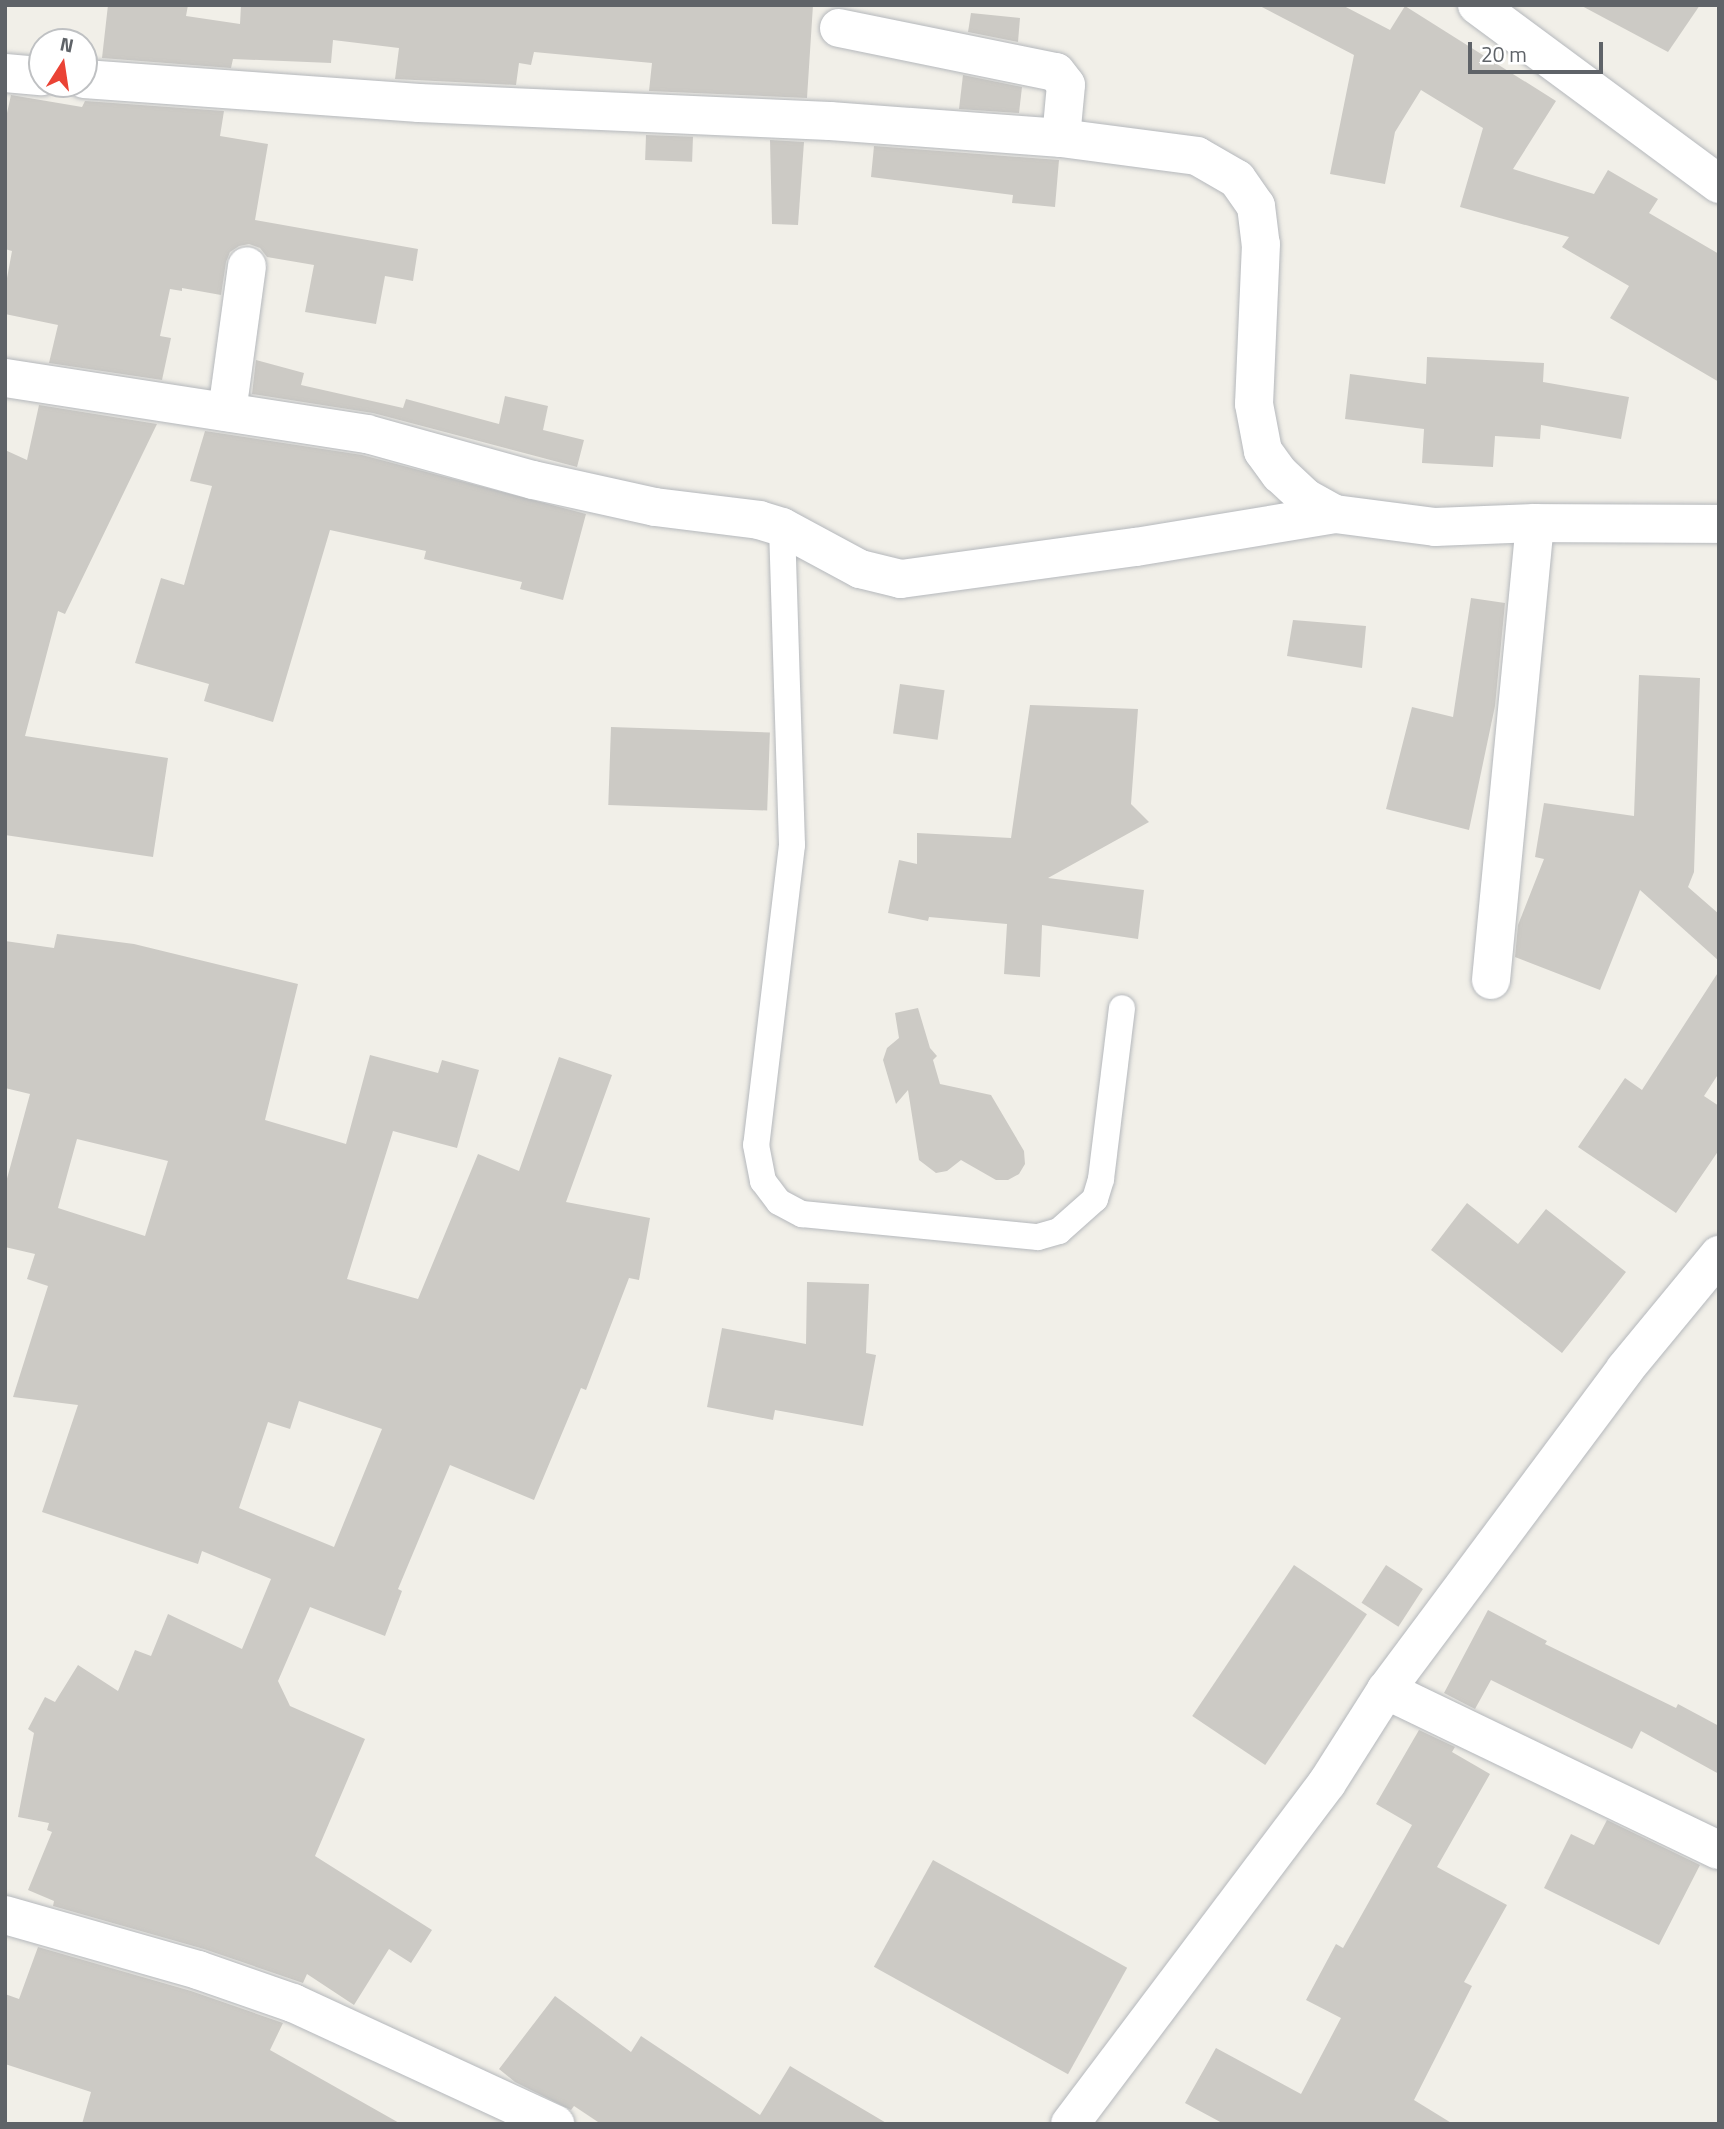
<!DOCTYPE html>
<style>
body{margin:0}
#map{position:relative;width:1724px;height:2129px;overflow:hidden;background:#f1efe8;font-family:"Titillium Web",sans-serif}
div>[style]{position:absolute}
.building>*{inset:0;background:#cccac5;transform-origin:0 0}
.roads{filter:drop-shadow(0 0 2px #b5b8bc) drop-shadow(0 0 2px #b5b8bc)}
.service>*{height:26px;margin:-13px;padding:0 13px;transform-origin:13px;border-radius:13px;background:#fff}
.minor>*{height:38px;margin:-19px;padding:0 19px;transform-origin:19px;border-radius:19px;background:#fff}
.tertiary>*{height:38px;margin:-19px;padding:0 19px;transform-origin:19px;border-radius:19px;background:#fff}
span{translate:-50% -50%;white-space:nowrap;text-align:center;line-height:1.15;-webkit-text-stroke:7px #fff;paint-order:stroke}
.frame{position:absolute;inset:0;border:7px solid #5f6368;pointer-events:none}
.north{position:absolute;left:28px;top:28px;width:70px;height:70px;box-sizing:border-box;background:#fff;border:2px solid #bfc1c3;border-radius:50%;rotate:12deg;font-size:19px;font-weight:700;line-height:28px;text-align:center;color:#5f6368}
.north::after{content:'';display:block;margin:auto;width:24px;height:32px;background:#ea4335;clip-path:polygon(50% 0,100% 100%,50% 72%,0 100%)}
.scale{position:absolute;left:1468px;top:42px;width:135px;height:32px;box-sizing:border-box;border:4px solid #5f6368;border-top:0;padding-left:9px;font-size:21px;line-height:24px;white-space:nowrap;color:#5f6368;-webkit-text-stroke:5px #fff;paint-order:stroke}
</style>
<div id="map">
<div class="building">
<div style="clip-path:polygon(108px 5px,188px 5px,186px 16px,240px 24px,241px 5px,813px 5px,807px 98px,649px 91px,652px 63px,534px 52px,531px 65px,519px 63px,516px 85px,395px 79px,399px 48px,333px 40px,331px 63px,233px 59px,231px 68px,102px 58px)"></div>
<div style="clip-path:polygon(1258px 5px,1342px 5px,1390px 30px,1405px 6px,1556px 101px,1513px 169px,1594px 194px,1608px 170px,1658px 199px,1649px 213px,1719px 254px,1719px 382px,1610px 318px,1629px 286px,1562px 247px,1569px 237px,1460px 207px,1483px 128px,1421px 90px,1395px 132px,1385px 184px,1330px 174px,1354px 55px)"></div>
<div style="clip-path:polygon(1580px 5px,1700px 5px,1668px 52px)"></div>
<div style="clip-path:polygon(971px 13px,1020px 18px,1018px 42px,968px 32px)"></div>
<div style="clip-path:polygon(963px 75px,1022px 87px,1019px 113px,959px 109px)"></div>
<div style="clip-path:polygon(11px 95px,82px 107px,85px 101px,224px 111px,220px 136px,268px 144px,255px 220px,418px 249px,413px 281px,385px 276px,376px 324px,305px 312px,314px 265px,267px 257px,260px 248px,249px 244px,239px 246px,230px 252px,226px 262px,221px 295px,182px 288px,182px 291px,170px 289px,160px 336px,171px 338px,162px 380px,49px 363px,58px 325px,5px 314px,5px 289px,12px 251px,5px 249px,5px 122px)"></div>
<div style="left:646px;top:135px;width:47px;height:25px;rotate:2deg"></div>
<div style="clip-path:polygon(770px 140px,804px 142px,798px 225px,772px 224px)"></div>
<div style="clip-path:polygon(874px 146px,1059px 160px,1055px 207px,1012px 203px,1013px 195px,871px 177px)"></div>
<div style="clip-path:polygon(1427px 357px,1544px 363px,1543px 382px,1629px 397px,1621px 439px,1541px 425px,1540px 439px,1495px 436px,1493px 467px,1422px 463px,1424px 429px,1345px 419px,1350px 374px,1426px 384px)"></div>
<div style="clip-path:polygon(256px 360px,304px 373px,301px 385px,403px 408px,406px 399px,499px 424px,505px 396px,548px 406px,543px 430px,584px 440px,577px 467px,373px 413px,252px 394px)"></div>
<div style="clip-path:polygon(39px 405px,157px 424px,65px 614px,58px 611px,25px 736px,168px 758px,153px 857px,5px 835px,5px 450px,27px 460px)"></div>
<div style="clip-path:polygon(205px 431px,362px 455px,586px 514px,563px 600px,520px 589px,522px 582px,424px 559px,426px 551px,330px 530px,273px 722px,204px 701px,209px 684px,135px 663px,161px 578px,184px 585px,212px 486px,190px 481px)"></div>
<div style="clip-path:polygon(1471px 598px,1505px 603px,1495px 706px,1469px 830px,1386px 809px,1412px 707px,1453px 717px)"></div>
<div style="clip-path:polygon(1293px 620px,1366px 626px,1362px 668px,1287px 656px)"></div>
<div style="clip-path:polygon(1639px 675px,1700px 678px,1694px 872px,1688px 887px,1719px 914px,1719px 961px,1640px 890px,1600px 990px,1515px 957px,1518px 925px,1544px 859px,1535px 857px,1544px 803px,1634px 816px)"></div>
<div style="left:900px;top:684px;width:45px;height:50px;rotate:8deg"></div>
<div style="clip-path:polygon(1030px 705px,1138px 709px,1131px 804px,1149px 822px,1048px 878px,1144px 890px,1138px 939px,1042px 925px,1040px 977px,1004px 974px,1007px 924px,929px 917px,928px 921px,888px 913px,899px 860px,917px 864px,917px 833px,1011px 838px)"></div>
<div style="left:611px;top:727px;width:159px;height:78px;rotate:2deg"></div>
<div style="clip-path:polygon(evenodd,57px 934px,134px 944px,298px 984px,265px 1120px,346px 1144px,370px 1055px,438px 1073px,442px 1060px,479px 1070px,457px 1148px,393px 1131px,347px 1279px,418px 1299px,478px 1154px,519px 1171px,559px 1057px,612px 1075px,566px 1202px,650px 1218px,639px 1280px,629px 1278px,586px 1390px,581px 1388px,534px 1500px,450px 1465px,398px 1589px,402px 1591px,385px 1636px,310px 1607px,278px 1681px,290px 1706px,365px 1739px,315px 1856px,432px 1930px,411px 1963px,389px 1949px,354px 2005px,307px 1974px,303px 1983px,204px 1949px,53px 1906px,54px 1901px,28px 1890px,52px 1832px,47px 1830px,49px 1823px,18px 1817px,34px 1733px,28px 1729px,45px 1697px,55px 1702px,78px 1665px,118px 1691px,135px 1650px,151px 1656px,168px 1614px,242px 1649px,271px 1579px,202px 1551px,198px 1564px,42px 1512px,78px 1405px,13px 1397px,48px 1286px,27px 1279px,35px 1254px,5px 1247px,5px 1186px,30px 1094px,5px 1088px,5px 941px,54px 948px,57px 934px,77px 1139px,168px 1161px,145px 1236px,58px 1208px,77px 1139px,57px 934px,299px 1401px,382px 1429px,334px 1547px,239px 1508px,268px 1422px,290px 1429px,299px 1401px)"></div>
<div style="clip-path:polygon(1719px 971px,1719px 1073px,1704px 1096px,1719px 1106px,1719px 1150px,1676px 1213px,1578px 1147px,1625px 1078px,1642px 1090px)"></div>
<div style="clip-path:polygon(918px 1008px,930px 1048px,937px 1056px,933px 1060px,940px 1084px,991px 1095px,1024px 1151px,1025px 1164px,1019px 1174px,1008px 1180px,996px 1180px,961px 1160px,947px 1171px,936px 1173px,919px 1160px,908px 1090px,896px 1104px,883px 1060px,887px 1048px,899px 1038px,895px 1013px)"></div>
<div style="clip-path:polygon(1467px 1203px,1518px 1244px,1546px 1209px,1626px 1272px,1562px 1353px,1431px 1250px)"></div>
<div style="clip-path:polygon(807px 1282px,869px 1284px,866px 1353px,876px 1355px,863px 1426px,775px 1410px,773px 1420px,707px 1407px,722px 1328px,806px 1344px)"></div>
<div style="left:1294px;top:1565px;width:88px;height:182px;rotate:34deg"></div>
<div style="left:1386px;top:1565px;width:44px;height:45px;rotate:33deg"></div>
<div style="clip-path:polygon(1488px 1610px,1547px 1641px,1545px 1644px,1676px 1708px,1678px 1704px,1719px 1726px,1719px 1774px,1641px 1731px,1632px 1749px,1491px 1680px,1475px 1709px,1444px 1693px)"></div>
<div style="clip-path:polygon(1419px 1730px,1455px 1747px,1452px 1752px,1490px 1774px,1437px 1867px,1507px 1905px,1464px 1982px,1472px 1986px,1414px 2100px,1453px 2124px,1224px 2124px,1185px 2103px,1216px 2048px,1301px 2094px,1341px 2018px,1306px 2000px,1336px 1944px,1343px 1948px,1412px 1825px,1376px 1804px)"></div>
<div style="clip-path:polygon(1607px 1820px,1700px 1865px,1659px 1945px,1544px 1888px,1571px 1834px,1594px 1845px)"></div>
<div style="left:933px;top:1860px;width:222px;height:122px;rotate:29deg"></div>
<div style="clip-path:polygon(38px 1947px,191px 1991px,283px 2023px,270px 2050px,401px 2124px,82px 2124px,91px 2092px,5px 2064px,5px 1994px,19px 1999px)"></div>
<div style="clip-path:polygon(555px 1996px,631px 2052px,641px 2036px,760px 2115px,790px 2066px,888px 2124px,601px 2124px,574px 2106px,571px 2110px,515px 2082px,499px 2069px)"></div>
</div>
<div class="roads">
<div class="service">
<div style="left:782px;top:527px;width:318px;rotate:88.2deg"></div>
<div style="left:792px;top:845px;width:302px;rotate:96.8deg"></div>
<div style="left:756px;top:1145px;width:37px;rotate:79deg"></div>
<div style="left:763px;top:1181px;width:26px;rotate:53deg"></div>
<div style="left:779px;top:1202px;width:26px;rotate:28deg"></div>
<div style="left:802px;top:1214px;width:237px;rotate:5.6deg"></div>
<div style="left:1038px;top:1237px;width:22px;rotate:-16deg"></div>
<div style="left:1059px;top:1231px;width:48px;rotate:-41.6deg"></div>
<div style="left:1095px;top:1199px;width:21px;rotate:-73deg"></div>
<div style="left:1101px;top:1179px;width:172px;rotate:-83deg"></div>
</div>
<div class="minor">
<div style="left:1477px;top:5px;width:301px;rotate:36.5deg"></div>
<div style="left:839px;top:28px;width:221px;rotate:11.5deg"></div>
<div style="left:1056px;top:72px;width:16px;rotate:52deg"></div>
<div style="left:1066px;top:85px;width:53px;rotate:95.4deg"></div>
<div style="left:5px;top:73px;width:37px;rotate:5deg"></div>
<div style="left:84px;top:79px;width:336px;rotate:4.1deg"></div>
<div style="left:419px;top:103px;width:411px;rotate:2.5deg"></div>
<div style="left:830px;top:121px;width:232px;rotate:4.2deg"></div>
<div style="left:1061px;top:138px;width:137px;rotate:7.5deg"></div>
<div style="left:1197px;top:156px;width:46px;rotate:29.9deg"></div>
<div style="left:1237px;top:179px;width:33px;rotate:55deg"></div>
<div style="left:1256px;top:206px;width:38px;rotate:83deg"></div>
<div style="left:1261px;top:244px;width:160px;rotate:92.5deg"></div>
<div style="left:1254px;top:404px;width:48px;rotate:79.2deg"></div>
<div style="left:1263px;top:451px;width:29px;rotate:54deg"></div>
<div style="left:1280px;top:474px;width:35px;rotate:43deg"></div>
<div style="left:1306px;top:498px;width:33px;rotate:29deg"></div>
<div style="left:5px;top:378px;width:366px;rotate:8.8deg"></div>
<div style="left:367px;top:434px;width:172px;rotate:15.5deg"></div>
<div style="left:533px;top:480px;width:125px;rotate:12.5deg"></div>
<div style="left:655px;top:507px;width:105px;rotate:7.1deg"></div>
<div style="left:759px;top:520px;width:24px;rotate:17deg"></div>
<div style="left:782px;top:527px;width:89px;rotate:28.3deg"></div>
<div style="left:860px;top:569px;width:42px;rotate:13.7deg"></div>
<div style="left:901px;top:579px;width:237px;rotate:-7.8deg"></div>
<div style="left:1136px;top:547px;width:202px;rotate:-9.4deg"></div>
<div style="left:1335px;top:514px;width:101px;rotate:7.4deg"></div>
<div style="left:1435px;top:527px;width:100px;rotate:-2.3deg"></div>
<div style="left:1535px;top:523px;width:184px;rotate:0.3deg"></div>
<div style="left:227px;top:412px;width:147px;rotate:-82.2deg"></div>
<div style="left:1491px;top:980px;width:459px;rotate:-84.5deg"></div>
<div style="left:1386px;top:1690px;width:369px;rotate:25.7deg"></div>
<div style="left:5px;top:1915px;width:201px;rotate:15.9deg"></div>
<div style="left:198px;top:1970px;width:101px;rotate:19.2deg"></div>
<div style="left:293px;top:2003px;width:289px;rotate:24.8deg"></div>
</div>
<div class="tertiary">
<div style="left:1070px;top:2124px;width:427px;rotate:-53deg"></div>
<div style="left:1327px;top:1783px;width:110px;rotate:-57.6deg"></div>
<div style="left:1386px;top:1690px;width:400px;rotate:-53.3deg"></div>
<div style="left:1625px;top:1369px;width:148px;rotate:-50.5deg"></div>
</div>
</div>
<div class="frame"></div>
<div class="north">N</div>
<div class="scale">20 m</div>
</div>
